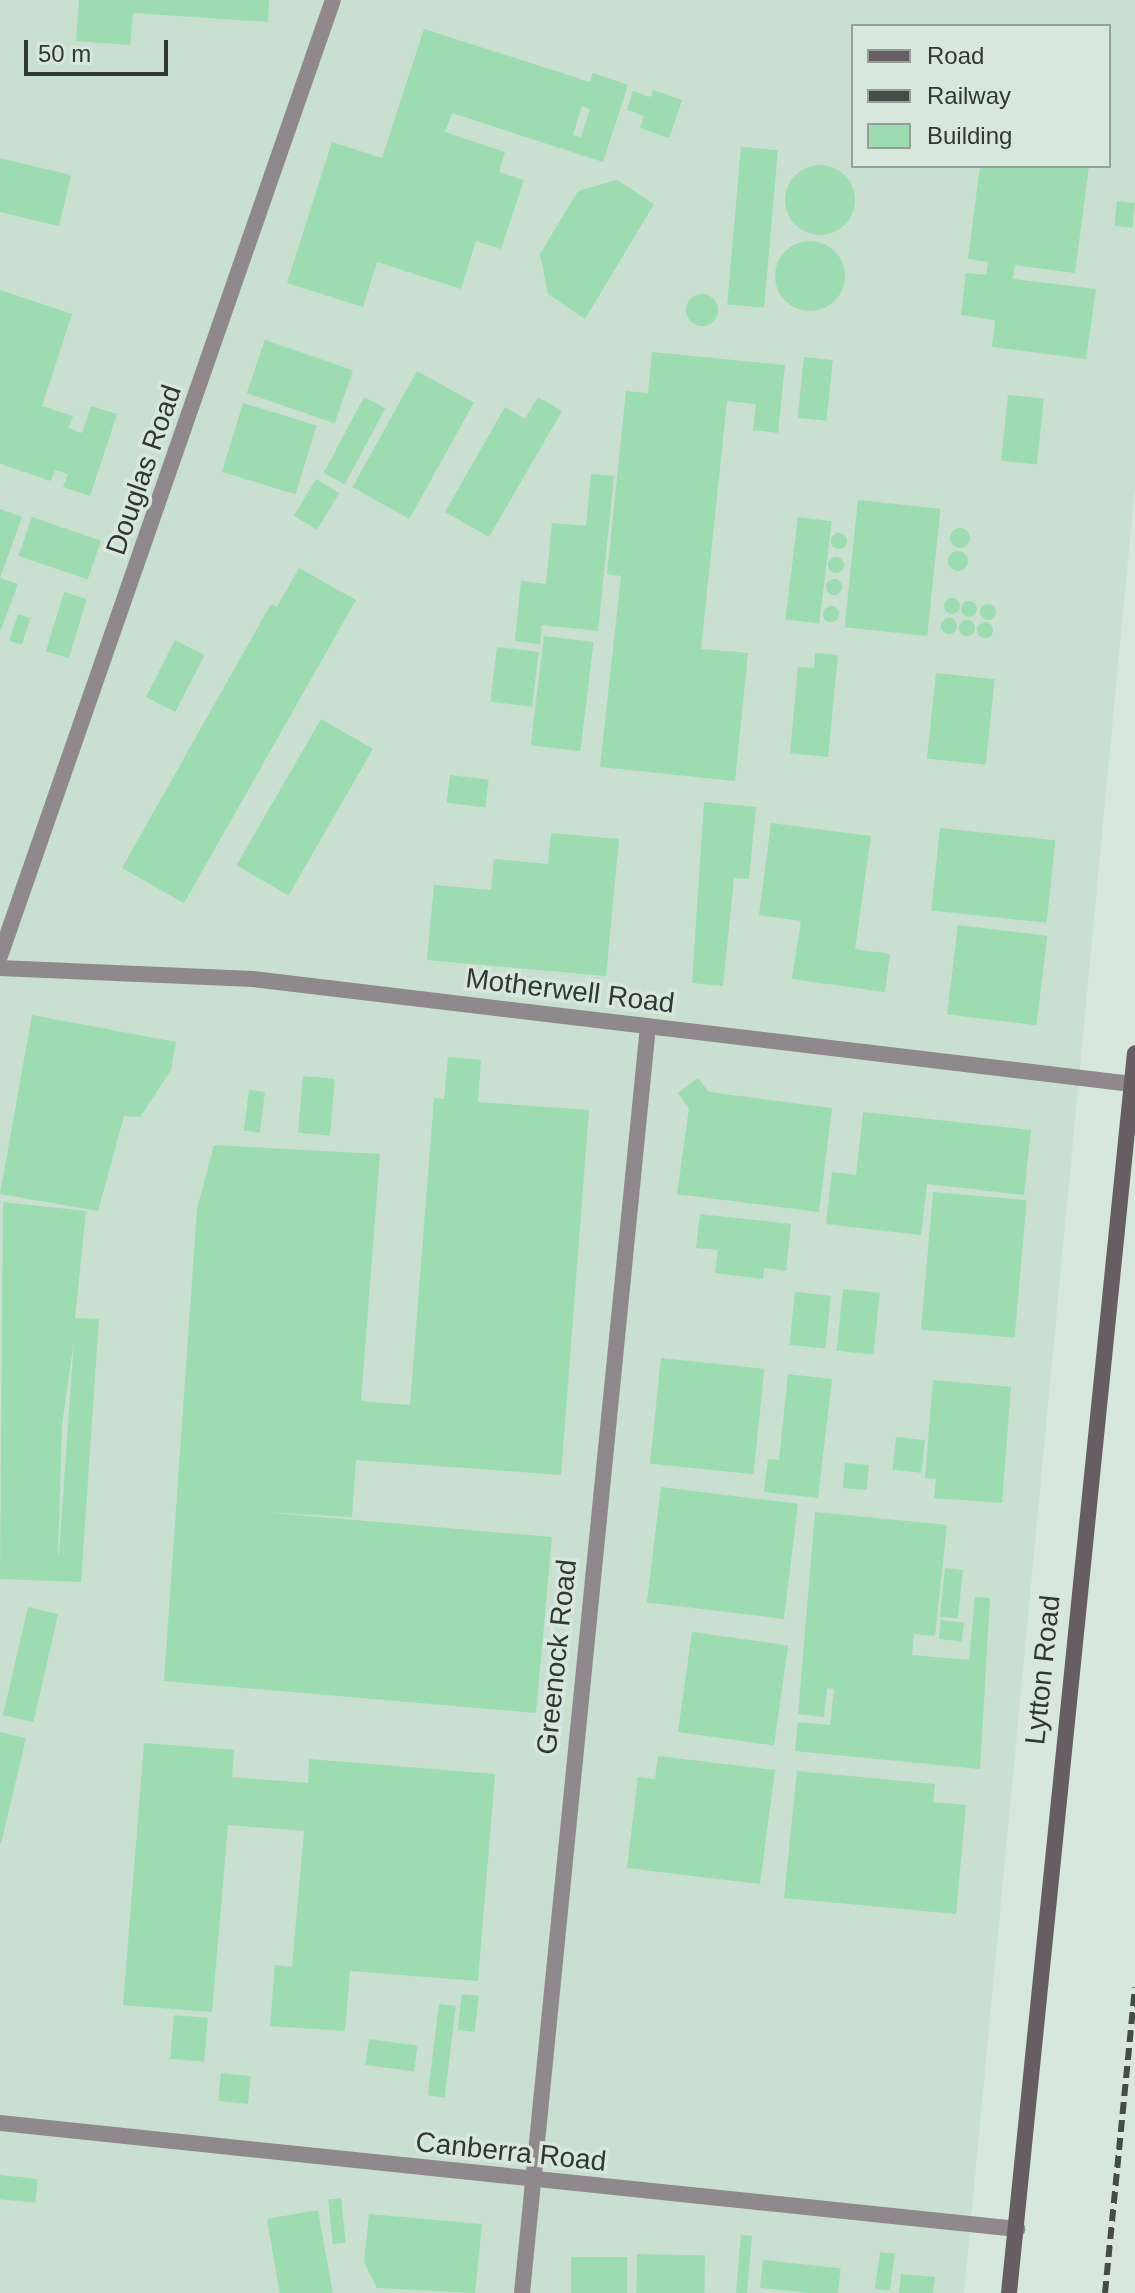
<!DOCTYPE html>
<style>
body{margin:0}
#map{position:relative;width:1135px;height:2293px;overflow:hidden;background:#d8e7dc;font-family:Helvetica,sans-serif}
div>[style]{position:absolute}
.built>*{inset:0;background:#c9dfcf}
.building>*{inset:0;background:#9cdcb0;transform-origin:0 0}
.round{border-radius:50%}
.street>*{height:16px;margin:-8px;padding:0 8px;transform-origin:8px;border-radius:8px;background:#8f898d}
.secondary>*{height:16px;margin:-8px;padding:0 8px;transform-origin:8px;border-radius:8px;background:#675e64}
.rail>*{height:6px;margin-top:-3px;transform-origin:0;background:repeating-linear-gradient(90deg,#454c47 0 12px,transparent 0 18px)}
span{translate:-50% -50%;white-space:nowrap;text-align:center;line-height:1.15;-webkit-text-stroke:7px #d8e7dc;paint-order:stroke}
.street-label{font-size:28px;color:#313733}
.legend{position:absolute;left:851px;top:24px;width:260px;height:144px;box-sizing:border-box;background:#d8e7dc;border:2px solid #95a198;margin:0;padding:10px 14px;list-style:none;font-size:24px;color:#313733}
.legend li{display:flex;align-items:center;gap:16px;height:40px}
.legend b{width:40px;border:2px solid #95a198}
.scale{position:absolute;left:24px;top:40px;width:144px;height:36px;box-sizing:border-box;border:4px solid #313733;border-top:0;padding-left:10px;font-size:24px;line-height:28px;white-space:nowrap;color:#313733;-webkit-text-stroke:6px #d8e7dc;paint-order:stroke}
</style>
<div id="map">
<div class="built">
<div style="clip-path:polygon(evenodd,0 0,1135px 0,1135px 486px,964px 2293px,0 2293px,0 0,853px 26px,1109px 26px,1109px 166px,853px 166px,853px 26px)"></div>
</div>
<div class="building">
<div style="clip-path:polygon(79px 0,269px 0,268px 22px,133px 13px,130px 45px,76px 41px)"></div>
<div style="clip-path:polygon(evenodd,424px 29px,590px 82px,593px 73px,628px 85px,603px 162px,452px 113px,445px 132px,505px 152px,499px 172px,524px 180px,501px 249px,476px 241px,461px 289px,377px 262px,363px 307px,287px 283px,332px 142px,382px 158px,424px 29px,582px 106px,590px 109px,581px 137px,573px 135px,582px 106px)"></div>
<div style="clip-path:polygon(653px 90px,682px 100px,669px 138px,640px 128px,644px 116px,627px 110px,633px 91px,651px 97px)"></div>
<div style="left:741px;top:147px;width:37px;height:158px;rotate:5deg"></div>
<div style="clip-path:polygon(0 158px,71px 175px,59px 226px,0 212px)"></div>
<div class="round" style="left:785px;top:165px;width:70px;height:70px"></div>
<div style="clip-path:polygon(980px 166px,1089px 166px,1075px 273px,1015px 265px,1013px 279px,1096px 289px,1086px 359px,992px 347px,995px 320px,961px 315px,966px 273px,986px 275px,988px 262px,968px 259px)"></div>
<div style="clip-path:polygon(617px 180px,654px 204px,585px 319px,548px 294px,540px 254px,578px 191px)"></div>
<div style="left:1117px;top:201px;width:18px;height:25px;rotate:6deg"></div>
<div class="round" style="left:775px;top:241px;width:70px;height:70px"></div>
<div style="clip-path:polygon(0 290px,72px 314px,42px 406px,73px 416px,69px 428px,82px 433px,91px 406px,117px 414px,90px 496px,63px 487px,68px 474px,55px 470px,51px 481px,0 464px)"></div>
<div class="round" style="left:686px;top:294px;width:32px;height:32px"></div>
<div style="left:265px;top:340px;width:93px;height:56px;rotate:19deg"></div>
<div style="clip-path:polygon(652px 352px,785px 365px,778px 433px,753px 430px,756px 404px,727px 401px,701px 649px,748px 653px,735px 781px,600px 767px,621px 576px,607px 574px,626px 391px,648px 393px)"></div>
<div style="left:804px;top:357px;width:29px;height:61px;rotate:6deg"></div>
<div style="left:417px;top:371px;width:65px;height:133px;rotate:29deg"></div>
<div style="left:1008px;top:395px;width:36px;height:66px;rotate:6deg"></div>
<div style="left:364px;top:397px;width:24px;height:86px;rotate:28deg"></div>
<div style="clip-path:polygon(538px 397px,562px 411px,489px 537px,445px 512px,505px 407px,525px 419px)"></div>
<div style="left:243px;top:403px;width:77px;height:72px;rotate:17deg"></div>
<div style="clip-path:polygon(591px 474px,614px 476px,598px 631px,542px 625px,540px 644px,515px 641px,521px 581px,546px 584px,552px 523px,586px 526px)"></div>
<div style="left:316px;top:479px;width:27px;height:43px;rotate:31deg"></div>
<div style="left:858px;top:500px;width:83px;height:128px;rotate:6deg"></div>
<div style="clip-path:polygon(0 509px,22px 517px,0 578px,18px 584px,0 632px)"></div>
<div style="left:32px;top:517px;width:73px;height:41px;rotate:19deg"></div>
<div style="left:798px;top:517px;width:34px;height:103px;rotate:7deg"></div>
<div class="round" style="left:950px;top:528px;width:20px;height:20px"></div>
<div class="round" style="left:831px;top:533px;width:16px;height:16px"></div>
<div class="round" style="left:948px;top:551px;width:20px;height:20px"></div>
<div class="round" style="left:828px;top:557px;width:16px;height:16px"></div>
<div style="clip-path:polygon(299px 568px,356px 600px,184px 903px,122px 868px,271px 604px,277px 607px)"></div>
<div class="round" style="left:826px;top:579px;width:16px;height:16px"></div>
<div style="left:64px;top:592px;width:24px;height:62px;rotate:17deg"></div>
<div class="round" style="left:944px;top:598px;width:16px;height:16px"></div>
<div class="round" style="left:961px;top:601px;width:16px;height:16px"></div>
<div class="round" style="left:980px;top:604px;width:16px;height:16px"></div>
<div class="round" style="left:823px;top:606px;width:16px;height:16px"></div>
<div style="left:18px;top:614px;width:13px;height:28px;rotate:18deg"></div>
<div class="round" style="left:941px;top:618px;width:16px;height:16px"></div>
<div class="round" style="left:959px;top:620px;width:16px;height:16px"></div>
<div class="round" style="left:977px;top:622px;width:16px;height:16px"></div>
<div style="left:544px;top:636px;width:50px;height:110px;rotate:7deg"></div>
<div style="left:175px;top:640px;width:33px;height:64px;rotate:27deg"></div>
<div style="left:497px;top:647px;width:42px;height:55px;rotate:7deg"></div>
<div style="clip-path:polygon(815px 653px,838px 655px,828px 757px,790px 753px,798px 667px,814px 668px)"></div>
<div style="left:936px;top:673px;width:59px;height:86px;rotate:6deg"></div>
<div style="left:321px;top:719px;width:60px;height:169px;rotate:30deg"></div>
<div style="left:450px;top:775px;width:39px;height:28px;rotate:7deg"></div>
<div style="clip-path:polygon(704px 802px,756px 807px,749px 879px,734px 878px,723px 986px,692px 983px)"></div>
<div style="clip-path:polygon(771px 823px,871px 836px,855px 949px,890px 954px,885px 992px,792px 979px,801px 921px,759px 915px)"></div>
<div style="left:940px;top:828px;width:116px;height:83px;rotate:6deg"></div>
<div style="clip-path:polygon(551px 833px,619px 839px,606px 976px,427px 960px,434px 885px,491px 890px,494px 859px,548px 864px)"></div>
<div style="left:958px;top:925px;width:90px;height:90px;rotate:7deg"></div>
<div style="clip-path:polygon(32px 1015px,176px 1042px,171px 1070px,140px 1117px,124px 1116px,98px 1211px,0 1194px)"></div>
<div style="clip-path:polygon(448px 1057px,481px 1060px,478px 1102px,589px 1110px,561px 1475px,356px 1460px,352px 1517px,262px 1512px,552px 1537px,536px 1713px,164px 1681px,197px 1209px,214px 1145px,380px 1154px,361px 1401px,410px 1405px,434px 1098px,444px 1099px)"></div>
<div style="left:303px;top:1076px;width:32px;height:57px;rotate:5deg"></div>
<div style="clip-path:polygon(698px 1078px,709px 1092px,832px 1108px,819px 1212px,677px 1194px,689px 1108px,678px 1093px)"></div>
<div style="left:249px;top:1090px;width:16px;height:41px;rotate:7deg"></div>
<div style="clip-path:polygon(863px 1112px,1031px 1130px,1024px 1195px,927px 1184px,921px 1235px,826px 1224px,832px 1172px,856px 1175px)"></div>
<div style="left:933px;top:1192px;width:94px;height:138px;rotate:5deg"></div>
<div style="clip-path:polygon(evenodd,3px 1202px,86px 1211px,75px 1318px,99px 1319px,81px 1582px,0 1579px,3px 1202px,74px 1340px,59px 1554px,58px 1554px,62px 1425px,74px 1340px)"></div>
<div style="clip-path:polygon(700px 1214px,791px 1224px,786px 1271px,764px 1268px,763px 1279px,715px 1273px,718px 1250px,696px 1248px)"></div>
<div style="left:843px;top:1289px;width:37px;height:62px;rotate:6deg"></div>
<div style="left:795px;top:1292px;width:36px;height:53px;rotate:6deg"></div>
<div style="left:661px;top:1358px;width:104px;height:106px;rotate:6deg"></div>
<div style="clip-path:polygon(788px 1374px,832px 1379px,818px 1498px,764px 1492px,768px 1459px,779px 1460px)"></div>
<div style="clip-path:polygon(933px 1380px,1011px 1387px,1002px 1503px,934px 1498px,936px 1479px,925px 1478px)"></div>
<div style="left:896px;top:1437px;width:29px;height:33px;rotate:6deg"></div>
<div style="left:845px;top:1463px;width:24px;height:25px;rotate:5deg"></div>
<div style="left:661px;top:1487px;width:138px;height:116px;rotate:7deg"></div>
<div style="clip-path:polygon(815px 1512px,947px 1525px,935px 1636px,914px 1634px,912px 1655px,969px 1660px,975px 1597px,990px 1598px,980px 1769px,795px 1751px,798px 1722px,830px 1725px,834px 1689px,827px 1688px,824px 1717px,798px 1714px)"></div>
<div style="left:945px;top:1568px;width:18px;height:49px;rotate:6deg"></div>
<div style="left:28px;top:1607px;width:31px;height:111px;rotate:13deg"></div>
<div style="left:941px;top:1620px;width:23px;height:19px;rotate:7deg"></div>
<div style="left:692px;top:1632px;width:97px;height:101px;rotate:8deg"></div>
<div style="clip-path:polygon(0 1732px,26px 1738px,1px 1844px,0 1843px)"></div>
<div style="clip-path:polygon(144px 1743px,234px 1750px,232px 1777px,308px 1783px,309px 1759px,495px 1774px,478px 1981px,350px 1971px,345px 2031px,270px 2026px,275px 1965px,292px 1967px,304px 1831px,228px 1825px,212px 2012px,123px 2005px)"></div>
<div style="clip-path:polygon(658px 1756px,775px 1770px,760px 1884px,627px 1868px,638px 1777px,655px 1779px)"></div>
<div style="clip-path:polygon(797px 1771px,935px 1784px,933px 1802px,966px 1805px,956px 1914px,784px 1898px)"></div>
<div style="left:462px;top:1994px;width:17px;height:36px;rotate:7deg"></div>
<div style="left:439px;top:2004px;width:17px;height:92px;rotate:7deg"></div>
<div style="left:174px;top:2015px;width:34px;height:44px;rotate:5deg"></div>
<div style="left:369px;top:2039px;width:49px;height:26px;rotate:8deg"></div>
<div style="left:221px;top:2073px;width:30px;height:28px;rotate:6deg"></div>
<div style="left:0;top:2175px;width:38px;height:24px;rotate:6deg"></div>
<div style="left:341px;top:2198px;width:45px;height:13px;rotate:84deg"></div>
<div style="left:318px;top:2210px;width:84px;height:52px;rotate:80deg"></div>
<div style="clip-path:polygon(369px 2214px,482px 2224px,475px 2293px,377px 2288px,364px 2262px)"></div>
<div style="left:741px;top:2235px;width:11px;height:58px;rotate:5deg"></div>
<div style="left:880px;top:2252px;width:15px;height:37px;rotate:8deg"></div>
<div style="left:637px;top:2254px;width:68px;height:39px;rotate:1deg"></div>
<div style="left:571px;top:2257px;width:56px;height:36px"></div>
<div style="left:763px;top:2260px;width:78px;height:28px;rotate:6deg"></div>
<div style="clip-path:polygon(901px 2274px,935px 2277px,933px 2293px,899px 2293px)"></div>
</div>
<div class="street">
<div style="left:0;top:956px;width:1012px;rotate:-70.8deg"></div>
<div style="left:0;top:968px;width:253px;rotate:2.5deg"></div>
<div style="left:253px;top:979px;width:885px;rotate:6.81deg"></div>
<div style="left:0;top:2123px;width:1023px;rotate:5.95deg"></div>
<div style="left:522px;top:2293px;width:1273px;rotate:-84.32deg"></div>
</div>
<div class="secondary">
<div style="left:1009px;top:2293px;width:1246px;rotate:-84.2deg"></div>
</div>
<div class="rail">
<div style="left:1105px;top:2293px;width:307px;rotate:-84.4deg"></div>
</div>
<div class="street-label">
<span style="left:144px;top:470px;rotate:-71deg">Douglas Road</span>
<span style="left:570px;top:991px;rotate:7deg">Motherwell Road</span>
<span style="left:557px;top:1657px;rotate:-84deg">Greenock Road</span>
<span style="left:1043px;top:1670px;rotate:-84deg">Lytton Road</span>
<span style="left:511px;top:2152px;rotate:6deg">Canberra Road</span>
</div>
<ul class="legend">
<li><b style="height:10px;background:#675e64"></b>Road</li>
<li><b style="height:10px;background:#454c47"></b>Railway</li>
<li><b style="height:22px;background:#9cdcb0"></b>Building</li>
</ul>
<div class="scale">50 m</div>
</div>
